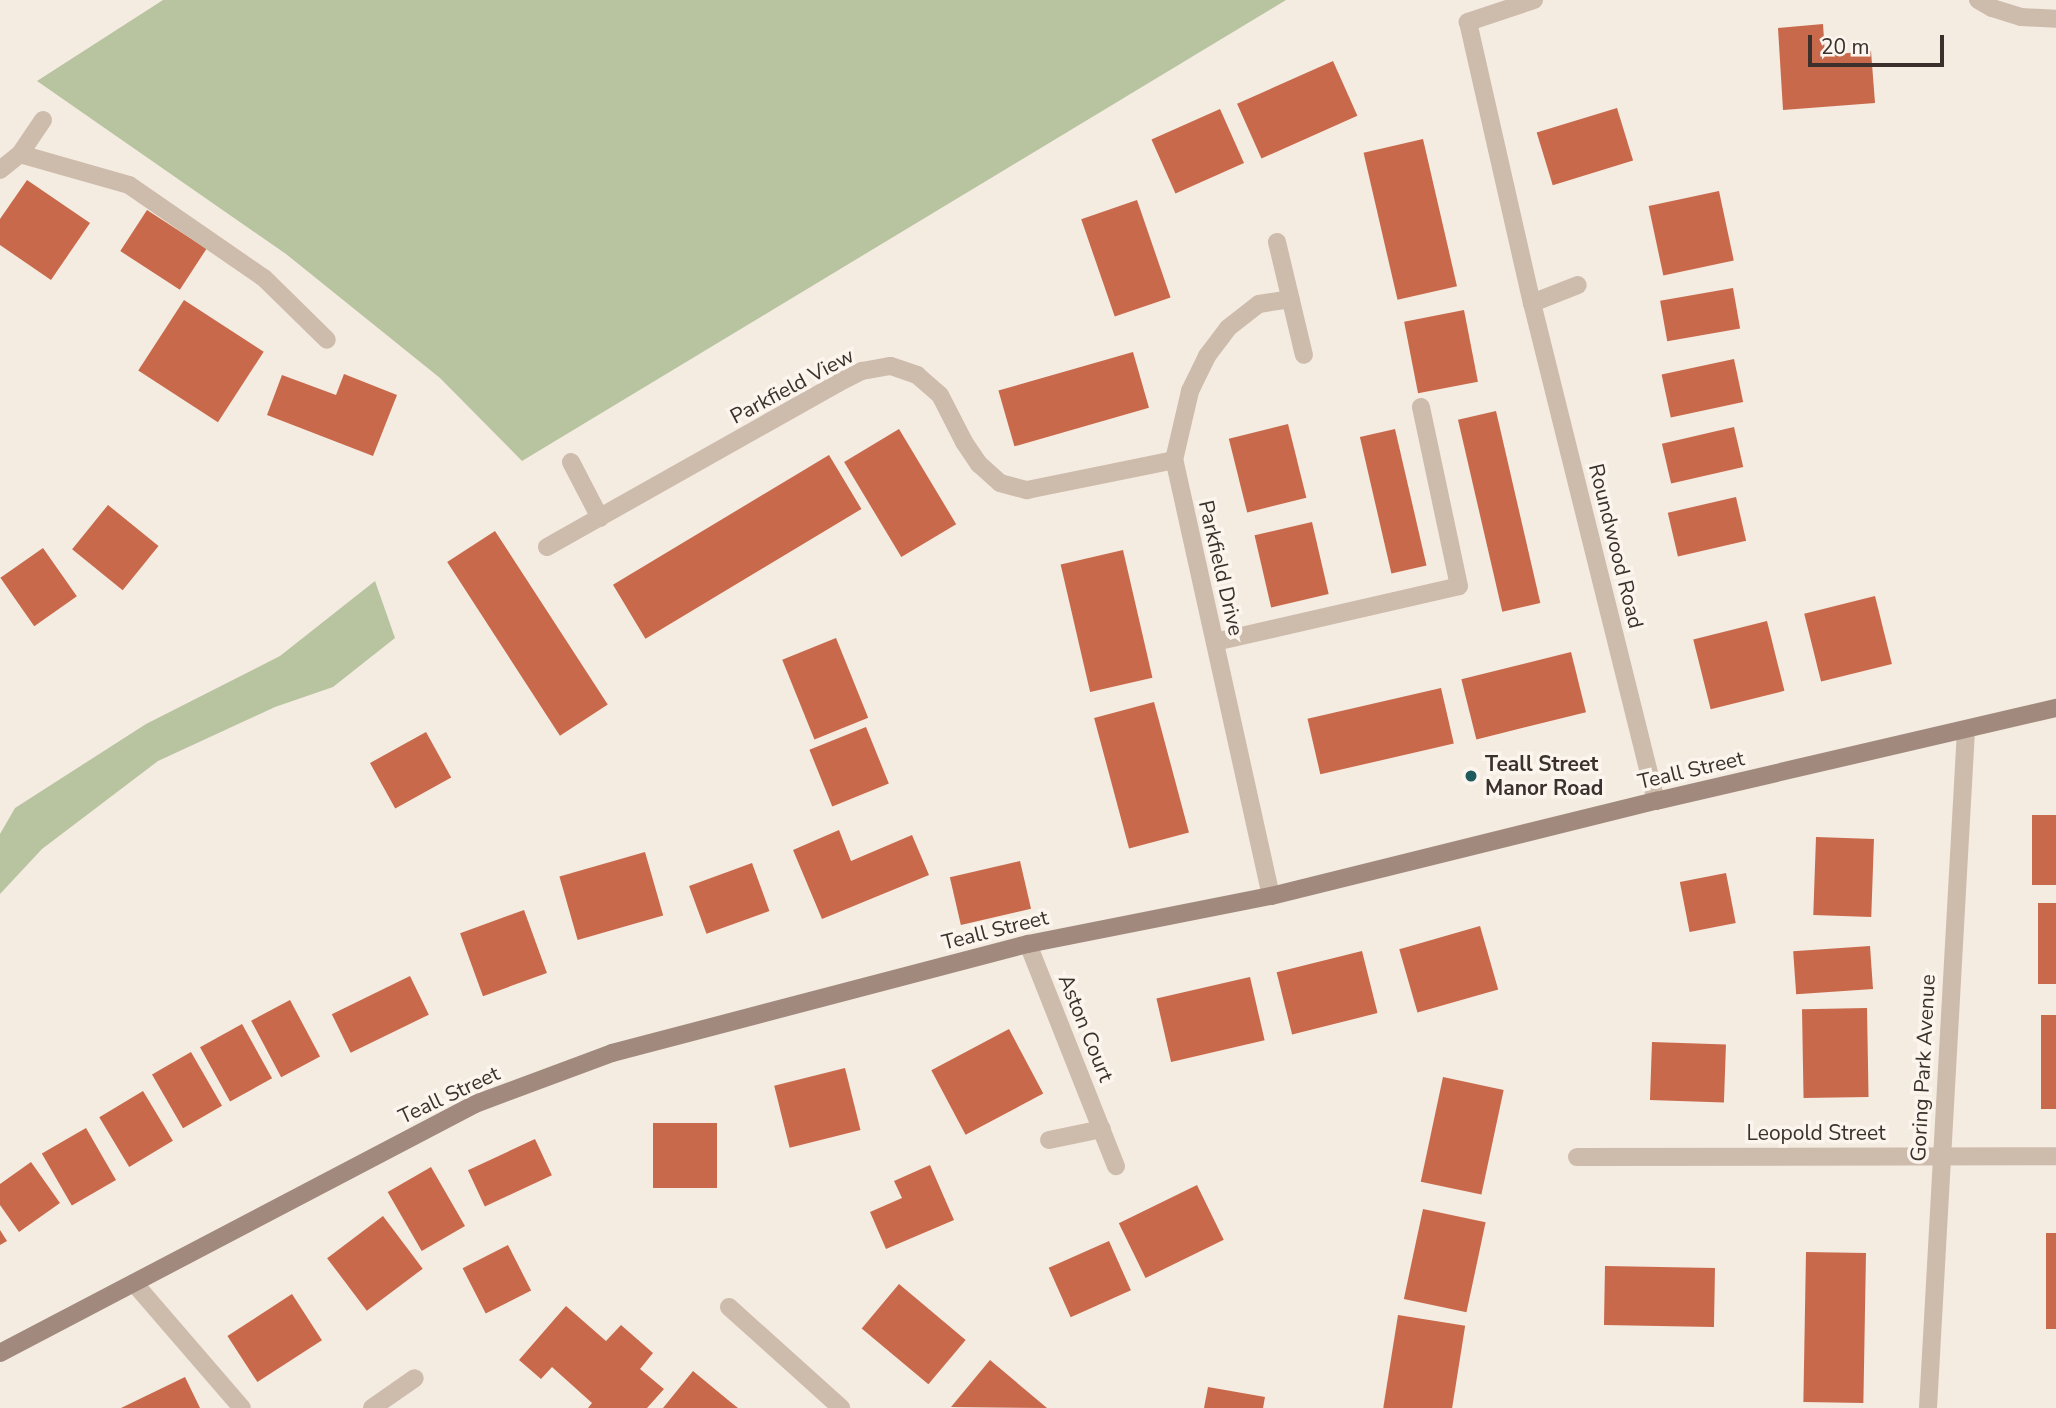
<!DOCTYPE html>
<style>
body{margin:0}
#map{position:relative;width:2056px;height:1408px;overflow:hidden;background:#f4ebe1;font-family:"Nunito Sans",sans-serif}
div>[style]{position:absolute}
.green>*{inset:0;background:#b8c4a0}
.building>*{inset:0;background:#c8694b;transform-origin:0 0}
.lane>*{height:18px;margin:-9px;padding:0 9px;transform-origin:9px;border-radius:9px;background:#cdbbac}
.street>*{height:18px;margin:-9px;padding:0 9px;transform-origin:9px;border-radius:9px;background:#cdbbac}
.secondary>*{height:18px;margin:-9px;padding:0 9px;transform-origin:9px;border-radius:9px;background:#a18a7d}
.dots>*{width:19px;height:19px;translate:-50% -50%;box-sizing:border-box;border:4px solid #fbf5ee;border-radius:50%}
span{translate:-50% -50%;white-space:nowrap;text-align:center;line-height:1.15;-webkit-text-stroke:7px #fbf5ee;paint-order:stroke}
.street-label{font-size:21px;color:#3b302b}
.poi-label{font-size:21px;color:#3b302b;font-weight:700}
.left{translate:0 -50%;text-align:left}
.scale{position:absolute;left:1808px;top:35px;width:136px;height:32px;box-sizing:border-box;border:4px solid #3b302b;border-top:0;padding-left:9px;font-size:21px;line-height:24px;white-space:nowrap;color:#3b302b;-webkit-text-stroke:5px #fbf5ee;paint-order:stroke}
</style>
<div id="map">
<div class="green">
<div style="clip-path:polygon(163px 0,1286px 0,522px 461px,440px 378px,286px 254px,37px 81px)"></div>
<div style="clip-path:polygon(375px 581px,395px 638px,333px 687px,275px 707px,158px 761px,42px 849px,0 894px,0 834px,15px 808px,146px 724px,280px 656px)"></div>
</div>
<div class="building">
<div style="clip-path:polygon(1823px 24px,1825px 55px,1871px 51px,1875px 103px,1783px 110px,1778px 28px)"></div>
<div style="left:1333px;top:61px;width:60px;height:105px;rotate:66deg"></div>
<div style="left:1617px;top:108px;width:55px;height:84px;rotate:73deg"></div>
<div style="left:1220px;top:109px;width:59px;height:75px;rotate:66deg"></div>
<div style="left:1423px;top:139px;width:151px;height:61px;rotate:77deg"></div>
<div style="clip-path:polygon(27px 180px,90px 223px,51px 280px,0 245px,0 219px)"></div>
<div style="left:1719px;top:191px;width:71px;height:72px;rotate:78deg"></div>
<div style="left:1137px;top:200px;width:103px;height:59px;rotate:71deg"></div>
<div style="left:147px;top:210px;width:71px;height:49px;rotate:33deg"></div>
<div style="left:1733px;top:288px;width:41px;height:74px;rotate:80deg"></div>
<div style="left:184px;top:300px;width:95px;height:84px;rotate:33deg"></div>
<div style="left:1464px;top:310px;width:73px;height:61px;rotate:79deg"></div>
<div style="left:1133px;top:352px;width:58px;height:140px;rotate:74deg"></div>
<div style="left:1734px;top:359px;width:44px;height:74px;rotate:78deg"></div>
<div style="clip-path:polygon(344px 374px,397px 395px,373px 456px,267px 415px,282px 375px,336px 395px)"></div>
<div style="left:1496px;top:411px;width:197px;height:39px;rotate:77deg"></div>
<div style="left:1288px;top:424px;width:76px;height:61px;rotate:76deg"></div>
<div style="left:1734px;top:427px;width:41px;height:74px;rotate:77deg"></div>
<div style="left:899px;top:429px;width:111px;height:64px;rotate:59deg"></div>
<div style="left:1395px;top:429px;width:140px;height:36px;rotate:77deg"></div>
<div style="left:829px;top:455px;width:63px;height:252px;rotate:59deg"></div>
<div style="left:1736px;top:497px;width:45px;height:70px;rotate:77deg"></div>
<div style="left:108px;top:505px;width:65px;height:57px;rotate:39deg"></div>
<div style="left:1312px;top:522px;width:74px;height:59px;rotate:77deg"></div>
<div style="left:495px;top:531px;width:207px;height:57px;rotate:57deg"></div>
<div style="left:43px;top:548px;width:59px;height:52px;rotate:55deg"></div>
<div style="left:1123px;top:550px;width:131px;height:64px;rotate:77deg"></div>
<div style="left:1875px;top:596px;width:70px;height:73px;rotate:76deg"></div>
<div style="left:1767px;top:621px;width:72px;height:76px;rotate:76deg"></div>
<div style="left:836px;top:638px;width:86px;height:58px;rotate:68deg"></div>
<div style="left:1571px;top:652px;width:62px;height:113px;rotate:76deg"></div>
<div style="left:1441px;top:688px;width:57px;height:137px;rotate:77deg"></div>
<div style="left:1154px;top:702px;width:135px;height:62px;rotate:75deg"></div>
<div style="left:866px;top:727px;width:61px;height:61px;rotate:68deg"></div>
<div style="left:426px;top:732px;width:52px;height:64px;rotate:61deg"></div>
<div style="left:2056px;top:815px;width:70px;height:24px;rotate:90deg"></div>
<div style="clip-path:polygon(839px 830px,851px 861px,912px 835px,929px 875px,822px 919px,793px 850px)"></div>
<div style="left:1816px;top:837px;width:58px;height:78px;rotate:2deg"></div>
<div style="left:645px;top:852px;width:66px;height:89px;rotate:74deg"></div>
<div style="left:1020px;top:861px;width:49px;height:72px;rotate:77deg"></div>
<div style="left:752px;top:863px;width:51px;height:67px;rotate:70deg"></div>
<div style="left:1726px;top:873px;width:51px;height:47px;rotate:79deg"></div>
<div style="left:2038px;top:903px;width:18px;height:81px"></div>
<div style="left:524px;top:910px;width:67px;height:68px;rotate:70deg"></div>
<div style="left:1480px;top:926px;width:66px;height:84px;rotate:74deg"></div>
<div style="left:1870px;top:946px;width:43px;height:77px;rotate:86deg"></div>
<div style="left:1362px;top:951px;width:64px;height:88px;rotate:76deg"></div>
<div style="left:410px;top:976px;width:43px;height:87px;rotate:64deg"></div>
<div style="left:1250px;top:977px;width:65px;height:96px;rotate:77deg"></div>
<div style="left:290px;top:1000px;width:64px;height:44px;rotate:62deg"></div>
<div style="left:1867px;top:1008px;width:89px;height:65px;rotate:89deg"></div>
<div style="left:2041px;top:1015px;width:15px;height:94px"></div>
<div style="left:242px;top:1024px;width:62px;height:48px;rotate:61deg"></div>
<div style="left:1009px;top:1029px;width:73px;height:88px;rotate:62deg"></div>
<div style="left:1652px;top:1042px;width:74px;height:58px;rotate:2deg"></div>
<div style="left:191px;top:1052px;width:62px;height:45px;rotate:60deg"></div>
<div style="left:845px;top:1068px;width:64px;height:73px;rotate:76deg"></div>
<div style="left:1443px;top:1077px;width:62px;height:107px;rotate:12deg"></div>
<div style="left:143px;top:1091px;width:58px;height:51px;rotate:59deg"></div>
<div style="left:653px;top:1123px;width:64px;height:65px"></div>
<div style="left:86px;top:1128px;width:60px;height:51px;rotate:60deg"></div>
<div style="left:535px;top:1139px;width:40px;height:74px;rotate:65deg"></div>
<div style="clip-path:polygon(31px 1162px,60px 1203px,19px 1232px,0 1205px,0 1184px)"></div>
<div style="clip-path:polygon(930px 1165px,954px 1220px,886px 1249px,870px 1212px,902px 1198px,894px 1181px)"></div>
<div style="left:431px;top:1167px;width:68px;height:50px;rotate:60deg"></div>
<div style="left:1197px;top:1185px;width:61px;height:87px;rotate:64deg"></div>
<div style="left:1423px;top:1209px;width:64px;height:92px;rotate:12deg"></div>
<div style="left:383px;top:1216px;width:66px;height:70px;rotate:53deg"></div>
<div style="clip-path:polygon(0 1230px,7px 1241px,0 1245px)"></div>
<div style="left:2046px;top:1233px;width:10px;height:96px"></div>
<div style="left:1109px;top:1241px;width:54px;height:66px;rotate:66deg"></div>
<div style="left:508px;top:1245px;width:51px;height:51px;rotate:63deg"></div>
<div style="left:1806px;top:1252px;width:60px;height:150px;rotate:1deg"></div>
<div style="left:1605px;top:1266px;width:110px;height:59px;rotate:1deg"></div>
<div style="left:899px;top:1284px;width:87px;height:58px;rotate:40deg"></div>
<div style="left:292px;top:1294px;width:55px;height:77px;rotate:57deg"></div>
<div style="clip-path:polygon(566px 1306px,606px 1341px,621px 1325px,653px 1353px,640px 1369px,664px 1389px,647px 1408px,588px 1408px,592px 1403px,552px 1367px,541px 1379px,519px 1360px)"></div>
<div style="left:1398px;top:1315px;width:68px;height:94px;rotate:9deg"></div>
<div style="clip-path:polygon(990px 1360px,1047px 1408px,951px 1407px)"></div>
<div style="clip-path:polygon(693px 1371px,728px 1400px,738px 1408px,663px 1408px)"></div>
<div style="clip-path:polygon(185px 1377px,200px 1408px,121px 1408px)"></div>
<div style="clip-path:polygon(1208px 1387px,1265px 1397px,1263px 1408px,1204px 1408px)"></div>
</div>
<div class="lane">
<div style="left:20px;top:154px;width:113px;rotate:15.9deg"></div>
<div style="left:129px;top:185px;width:164px;rotate:34.6deg"></div>
<div style="left:264px;top:278px;width:88px;rotate:44.5deg"></div>
<div style="left:1215px;top:642px;width:250px;rotate:-12.9deg"></div>
<div style="left:1459px;top:586px;width:183px;rotate:-102deg"></div>
<div style="left:134px;top:1283px;width:165px;rotate:49.2deg"></div>
<div style="left:372px;top:1408px;width:52px;rotate:-34.9deg"></div>
</div>
<div class="street">
<div style="left:1534px;top:0;width:70px;rotate:161.6deg"></div>
<div style="left:1468px;top:22px;width:288px;rotate:77.2deg"></div>
<div style="left:1532px;top:303px;width:513px;rotate:76.02deg"></div>
<div style="left:1978px;top:0;width:16px;rotate:30deg"></div>
<div style="left:1992px;top:8px;width:30px;rotate:17deg"></div>
<div style="left:2021px;top:17px;width:35px;rotate:3deg"></div>
<div style="left:0;top:170px;width:26px;rotate:-39deg"></div>
<div style="left:20px;top:154px;width:41px;rotate:-55.9deg"></div>
<div style="left:1277px;top:242px;width:116px;rotate:76.6deg"></div>
<div style="left:1532px;top:303px;width:49px;rotate:-21.4deg"></div>
<div style="left:571px;top:462px;width:63px;rotate:62.6deg"></div>
<div style="left:547px;top:547px;width:334px;rotate:-29.4deg"></div>
<div style="left:838px;top:383px;width:27px;rotate:-27deg"></div>
<div style="left:862px;top:371px;width:29px;rotate:-10deg"></div>
<div style="left:891px;top:366px;width:28px;rotate:19deg"></div>
<div style="left:917px;top:375px;width:30px;rotate:41deg"></div>
<div style="left:940px;top:395px;width:53px;rotate:62.9deg"></div>
<div style="left:964px;top:442px;width:27px;rotate:56deg"></div>
<div style="left:979px;top:464px;width:28px;rotate:42deg"></div>
<div style="left:1000px;top:483px;width:28px;rotate:15deg"></div>
<div style="left:1027px;top:490px;width:150px;rotate:-11.5deg"></div>
<div style="left:1271px;top:896px;width:447px;rotate:-102.5deg"></div>
<div style="left:1174px;top:460px;width:71px;rotate:-76.9deg"></div>
<div style="left:1190px;top:391px;width:39px;rotate:-64deg"></div>
<div style="left:1207px;top:356px;width:35px;rotate:-53deg"></div>
<div style="left:1228px;top:328px;width:39px;rotate:-38deg"></div>
<div style="left:1259px;top:304px;width:32px;rotate:-9deg"></div>
<div style="left:1028px;top:944px;width:239px;rotate:68.4deg"></div>
<div style="left:1049px;top:1140px;width:54px;rotate:-11.7deg"></div>
<div style="left:1577px;top:1157px;width:479px;rotate:-0.1deg"></div>
<div style="left:729px;top:1307px;width:151px;rotate:42deg"></div>
<div style="left:1928px;top:1408px;width:679px;rotate:-86.79deg"></div>
</div>
<div class="secondary">
<div style="left:0;top:1353px;width:536px;rotate:-27.66deg"></div>
<div style="left:475px;top:1104px;width:146px;rotate:-20.4deg"></div>
<div style="left:612px;top:1053px;width:430px;rotate:-14.7deg"></div>
<div style="left:1028px;top:944px;width:248px;rotate:-11.2deg"></div>
<div style="left:1271px;top:896px;width:397px;rotate:-13.9deg"></div>
<div style="left:1656px;top:801px;width:411px;rotate:-13.1deg"></div>
</div>
<div class="dots">
<div style="left:1471px;top:776px;background:#1f5a5e"></div>
</div>
<div class="street-label">
<span style="left:792px;top:386px;rotate:-28deg">Parkfield View</span>
<span style="left:1616px;top:546px;rotate:76deg">Roundwood Road</span>
<span style="left:1221px;top:568px;rotate:77deg">Parkfield Drive</span>
<span style="left:1691px;top:770px;rotate:-13deg">Teall Street</span>
<span style="left:995px;top:930px;rotate:-14deg">Teall Street</span>
<span style="left:1086px;top:1028px;rotate:68deg">Aston Court</span>
<span style="left:1923px;top:1068px;rotate:-87deg">Goring Park Avenue</span>
<span style="left:449px;top:1095px;rotate:-25deg">Teall Street</span>
<span style="left:1816px;top:1133px">Leopold Street</span>
</div>
<div class="poi-label">
<span class="left" style="left:1485px;top:776px">Teall Street<br>Manor Road</span>
</div>
<div class="scale">20 m</div>
</div>
